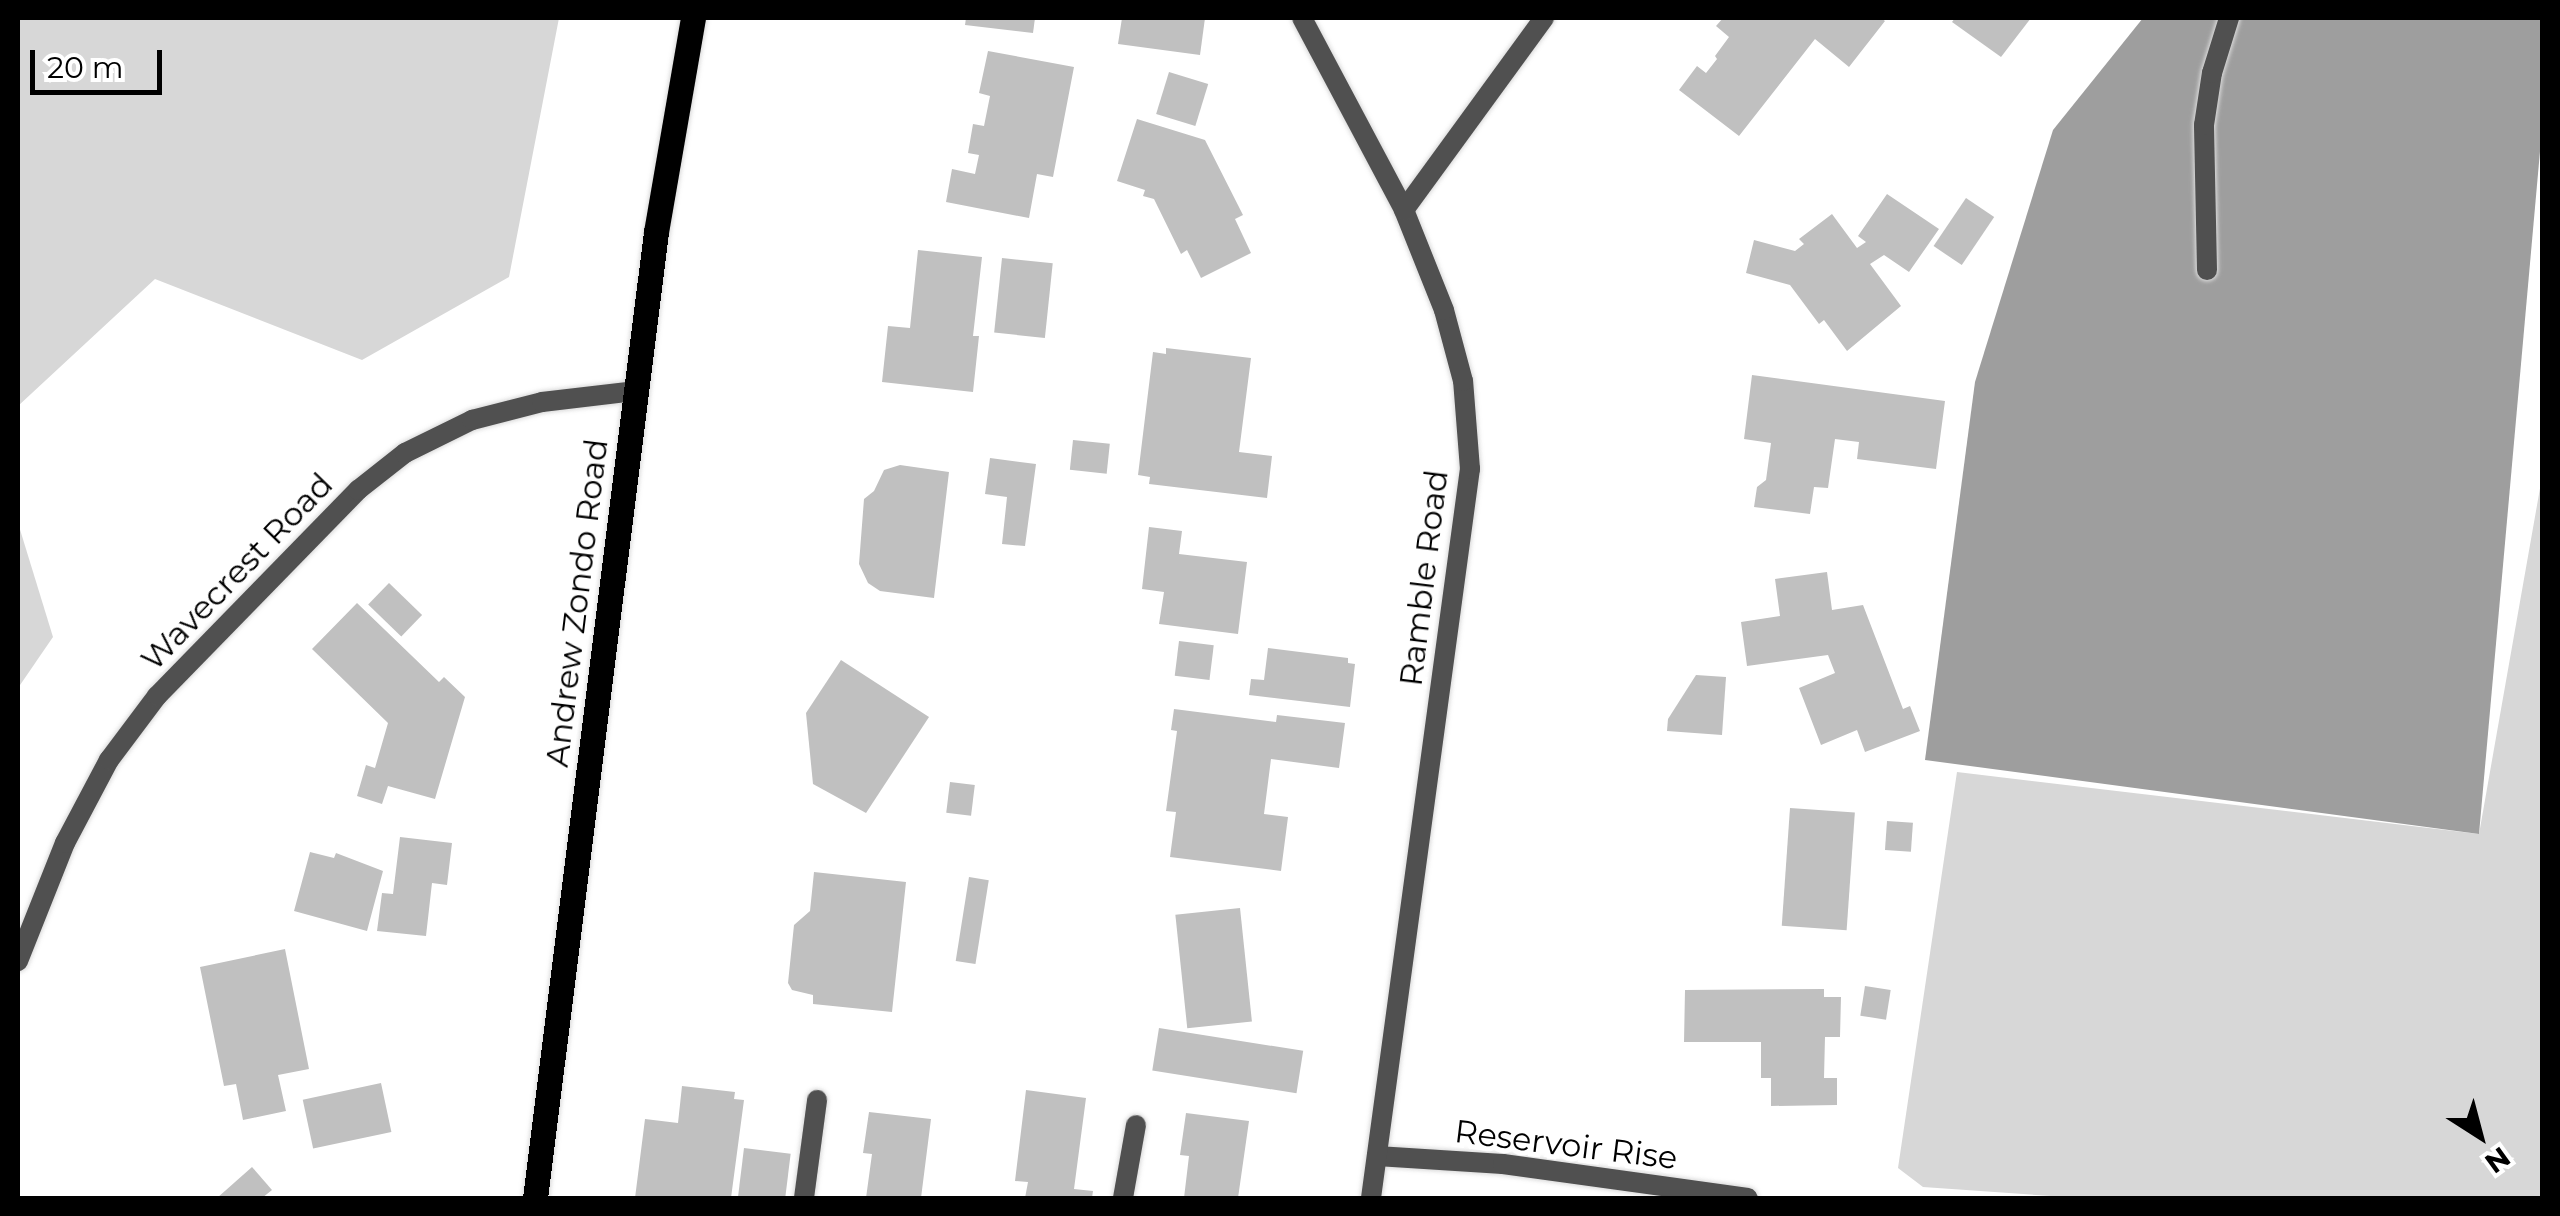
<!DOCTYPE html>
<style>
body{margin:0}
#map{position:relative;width:2560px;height:1216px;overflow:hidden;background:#fff;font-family:Montserrat,sans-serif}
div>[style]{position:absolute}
.green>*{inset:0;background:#d7d7d7}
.water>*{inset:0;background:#9e9e9e}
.building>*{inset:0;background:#c0c0c0;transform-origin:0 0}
.roads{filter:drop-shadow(0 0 2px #dbdbdb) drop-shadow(0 0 2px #dbdbdb)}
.lane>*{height:20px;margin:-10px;padding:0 10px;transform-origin:10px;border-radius:10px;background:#505050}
.street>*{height:20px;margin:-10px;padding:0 10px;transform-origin:10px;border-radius:10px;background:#505050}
.primary>*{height:25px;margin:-12.5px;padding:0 12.5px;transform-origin:12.5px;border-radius:12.5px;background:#000}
span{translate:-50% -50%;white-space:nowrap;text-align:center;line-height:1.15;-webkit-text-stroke:10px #fff;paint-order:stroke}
.street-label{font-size:32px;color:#000}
.frame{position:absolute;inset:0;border:20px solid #000;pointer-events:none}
.north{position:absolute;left:2430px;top:1086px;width:100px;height:100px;-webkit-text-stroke:8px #fff;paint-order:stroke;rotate:144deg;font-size:28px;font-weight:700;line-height:40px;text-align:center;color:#000}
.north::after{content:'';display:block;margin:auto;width:35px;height:45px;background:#000;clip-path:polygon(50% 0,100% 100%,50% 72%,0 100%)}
.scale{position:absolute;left:30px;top:50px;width:132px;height:45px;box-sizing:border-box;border:5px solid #000;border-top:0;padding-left:12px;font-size:30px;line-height:35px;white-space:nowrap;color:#000;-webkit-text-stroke:8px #fff;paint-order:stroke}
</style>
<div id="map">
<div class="green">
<div style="clip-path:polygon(18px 18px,559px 18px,509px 277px,362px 360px,155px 279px,18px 406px)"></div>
<div style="clip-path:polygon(2542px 477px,2542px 1198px,2080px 1198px,1923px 1187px,1898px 1168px,1957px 772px,2479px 834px)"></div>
<div style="clip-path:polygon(18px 523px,53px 637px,18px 688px)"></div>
</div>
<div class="water">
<div style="clip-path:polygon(2143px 18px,2542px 18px,2542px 129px,2479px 834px,1925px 760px,1975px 382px,2053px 130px)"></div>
</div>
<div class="building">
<div style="clip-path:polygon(966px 18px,1035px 18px,1033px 33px,965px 25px)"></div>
<div style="clip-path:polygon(1122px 18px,1205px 18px,1200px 55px,1118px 44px)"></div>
<div style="clip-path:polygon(1723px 18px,1881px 18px,1885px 21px,1849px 67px,1815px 39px,1739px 136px,1679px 90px,1697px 66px,1706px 73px,1717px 59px,1715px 56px,1729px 37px,1716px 26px)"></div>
<div style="clip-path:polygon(1955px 18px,2031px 18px,2001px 57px,1952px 22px)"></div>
<div style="clip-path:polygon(988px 51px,1074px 67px,1053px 177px,1037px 174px,1029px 218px,946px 202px,952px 169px,975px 174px,979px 155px,968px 153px,973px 124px,984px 126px,990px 96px,979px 93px)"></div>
<div style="left:1169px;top:72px;width:41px;height:44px;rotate:17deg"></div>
<div style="clip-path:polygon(1137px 119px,1205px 140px,1243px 215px,1235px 219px,1251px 253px,1201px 278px,1187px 250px,1181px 254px,1154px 199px,1143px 196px,1145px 190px,1117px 181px)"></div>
<div style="clip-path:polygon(1887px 194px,1939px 229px,1909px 272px,1884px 255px,1870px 264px,1901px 306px,1847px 351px,1824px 320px,1819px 324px,1790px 285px,1746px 273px,1754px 240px,1795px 251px,1804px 244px,1799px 239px,1832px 214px,1857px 248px,1866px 242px,1858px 236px)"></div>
<div style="left:1966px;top:198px;width:34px;height:58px;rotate:34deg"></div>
<div style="clip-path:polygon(918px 250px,982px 257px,973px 336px,979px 336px,973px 392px,882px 382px,888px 326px,910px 328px)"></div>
<div style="left:1002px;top:258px;width:51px;height:75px;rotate:6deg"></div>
<div style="clip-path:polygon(1166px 348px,1251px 358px,1239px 452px,1272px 456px,1267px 498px,1149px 484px,1150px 477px,1138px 475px,1153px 352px,1166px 354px)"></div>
<div style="clip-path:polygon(1752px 375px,1945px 401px,1936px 469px,1857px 459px,1859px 442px,1835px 439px,1828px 488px,1814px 487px,1810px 514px,1754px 507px,1757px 487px,1766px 480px,1771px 443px,1744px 439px)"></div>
<div style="left:1073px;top:440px;width:37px;height:30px;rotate:6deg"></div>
<div style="clip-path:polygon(990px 458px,1036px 464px,1025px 546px,1002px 544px,1007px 497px,985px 494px)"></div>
<div style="clip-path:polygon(900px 465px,949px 472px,934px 598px,880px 591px,868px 583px,859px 564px,864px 499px,874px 491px,884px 470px)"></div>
<div style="clip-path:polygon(1149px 527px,1182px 531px,1179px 554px,1247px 562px,1238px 634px,1159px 624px,1164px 592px,1142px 589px)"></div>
<div style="clip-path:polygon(1827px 572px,1832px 610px,1863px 605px,1903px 709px,1910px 706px,1920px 731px,1865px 752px,1857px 730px,1821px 745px,1799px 688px,1835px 673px,1828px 655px,1747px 666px,1741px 622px,1780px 616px,1775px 579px)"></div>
<div style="left:389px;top:583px;width:46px;height:30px;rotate:44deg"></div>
<div style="clip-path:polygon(357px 603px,439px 682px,444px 677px,465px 697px,435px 799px,388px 786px,382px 804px,357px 796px,366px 765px,375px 768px,388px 723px,312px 649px)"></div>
<div style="left:1179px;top:641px;width:35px;height:35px;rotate:7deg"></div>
<div style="clip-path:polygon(1268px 648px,1348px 658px,1348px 663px,1355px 664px,1350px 707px,1249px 695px,1251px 679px,1264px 680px)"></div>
<div style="clip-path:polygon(841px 660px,929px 717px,866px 813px,813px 784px,806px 713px)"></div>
<div style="clip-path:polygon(1696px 675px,1726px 677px,1722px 735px,1667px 731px,1668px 719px)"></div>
<div style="clip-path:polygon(1174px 709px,1276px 722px,1277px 715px,1345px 723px,1339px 768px,1271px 759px,1264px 814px,1288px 817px,1281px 871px,1170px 857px,1176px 812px,1166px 811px,1177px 731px,1171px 730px)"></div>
<div style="left:950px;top:782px;width:25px;height:31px;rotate:7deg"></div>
<div style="left:1790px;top:808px;width:65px;height:118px;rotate:4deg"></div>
<div style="left:1887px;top:821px;width:26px;height:29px;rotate:4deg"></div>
<div style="clip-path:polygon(400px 837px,452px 843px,447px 885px,432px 883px,426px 936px,377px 931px,382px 893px,393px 894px)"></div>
<div style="clip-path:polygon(310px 852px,334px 858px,336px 853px,383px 871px,367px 931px,294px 911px)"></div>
<div style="clip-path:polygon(814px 872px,906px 882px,892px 1012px,813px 1004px,813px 995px,792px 990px,788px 983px,794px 925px,810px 911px)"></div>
<div style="left:969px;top:877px;width:20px;height:85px;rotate:9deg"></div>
<div style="left:1240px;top:908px;width:114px;height:65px;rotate:84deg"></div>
<div style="clip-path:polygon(285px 949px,309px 1069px,278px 1075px,286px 1111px,243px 1120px,236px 1084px,224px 1086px,200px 967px)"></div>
<div style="left:1865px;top:986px;width:26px;height:30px;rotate:9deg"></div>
<div style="clip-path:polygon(1824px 989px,1824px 997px,1841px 997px,1840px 1037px,1825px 1037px,1824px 1078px,1837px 1078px,1837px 1105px,1771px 1106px,1771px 1078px,1761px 1078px,1761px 1042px,1684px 1042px,1685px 990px)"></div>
<div style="left:1159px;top:1028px;width:146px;height:43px;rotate:9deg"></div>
<div style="left:381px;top:1083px;width:50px;height:80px;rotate:78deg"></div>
<div style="clip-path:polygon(682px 1086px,735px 1092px,734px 1099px,744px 1100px,731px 1198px,635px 1198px,645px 1119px,678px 1123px)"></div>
<div style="clip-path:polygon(1026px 1090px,1086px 1098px,1074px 1189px,1093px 1191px,1092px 1198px,1025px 1198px,1028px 1182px,1015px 1181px)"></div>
<div style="clip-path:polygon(869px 1112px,931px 1119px,921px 1198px,866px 1198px,872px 1154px,863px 1153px)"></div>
<div style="clip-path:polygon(1186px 1113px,1249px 1121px,1238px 1198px,1184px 1198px,1189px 1156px,1180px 1155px)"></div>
<div style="left:744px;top:1148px;width:47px;height:50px;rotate:7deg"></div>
<div style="clip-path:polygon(252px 1167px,272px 1190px,262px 1198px,217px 1198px)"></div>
</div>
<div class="roads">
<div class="lane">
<div style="left:2207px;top:270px;width:145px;rotate:-91.2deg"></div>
<div style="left:2204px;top:125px;width:53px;rotate:-81.3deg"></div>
<div style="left:2212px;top:73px;width:58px;rotate:-72.8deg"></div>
</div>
<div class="street">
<div style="left:1302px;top:18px;width:217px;rotate:62deg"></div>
<div style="left:18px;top:961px;width:127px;rotate:-68.3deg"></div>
<div style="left:65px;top:843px;width:94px;rotate:-62.1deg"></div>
<div style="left:109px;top:760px;width:80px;rotate:-53.1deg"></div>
<div style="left:157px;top:696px;width:288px;rotate:-45.7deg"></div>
<div style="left:358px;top:490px;width:60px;rotate:-38.2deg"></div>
<div style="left:405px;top:453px;width:75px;rotate:-26.2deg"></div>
<div style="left:472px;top:420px;width:72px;rotate:-14.4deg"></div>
<div style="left:542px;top:402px;width:95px;rotate:-6.7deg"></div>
<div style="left:1377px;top:1156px;width:126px;rotate:3.6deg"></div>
<div style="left:1503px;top:1164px;width:247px;rotate:7.9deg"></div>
<div style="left:804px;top:1198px;width:99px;rotate:-82.4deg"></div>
<div style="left:1123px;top:1198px;width:74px;rotate:-79.9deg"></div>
<div style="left:1371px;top:1198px;width:736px;rotate:-82.27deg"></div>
<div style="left:1470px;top:469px;width:88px;rotate:-94.5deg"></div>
<div style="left:1463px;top:381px;width:73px;rotate:-105deg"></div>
<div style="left:1444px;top:310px;width:108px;rotate:-111.8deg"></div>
<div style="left:1404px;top:210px;width:238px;rotate:-53.9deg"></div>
</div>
<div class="primary">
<div style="left:535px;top:1198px;width:974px;rotate:-82.86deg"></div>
<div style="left:656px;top:232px;width:217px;rotate:-80.2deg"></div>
</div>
</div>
<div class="street-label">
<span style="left:237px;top:572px;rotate:-46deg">Wavecrest Road</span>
<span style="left:1424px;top:578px;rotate:-83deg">Ramble Road</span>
<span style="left:577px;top:603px;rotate:-83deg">Andrew Zondo Road</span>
<span style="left:1566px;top:1145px;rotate:7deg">Reservoir Rise</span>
</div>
<div class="frame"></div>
<div class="north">N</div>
<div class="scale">20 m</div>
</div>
